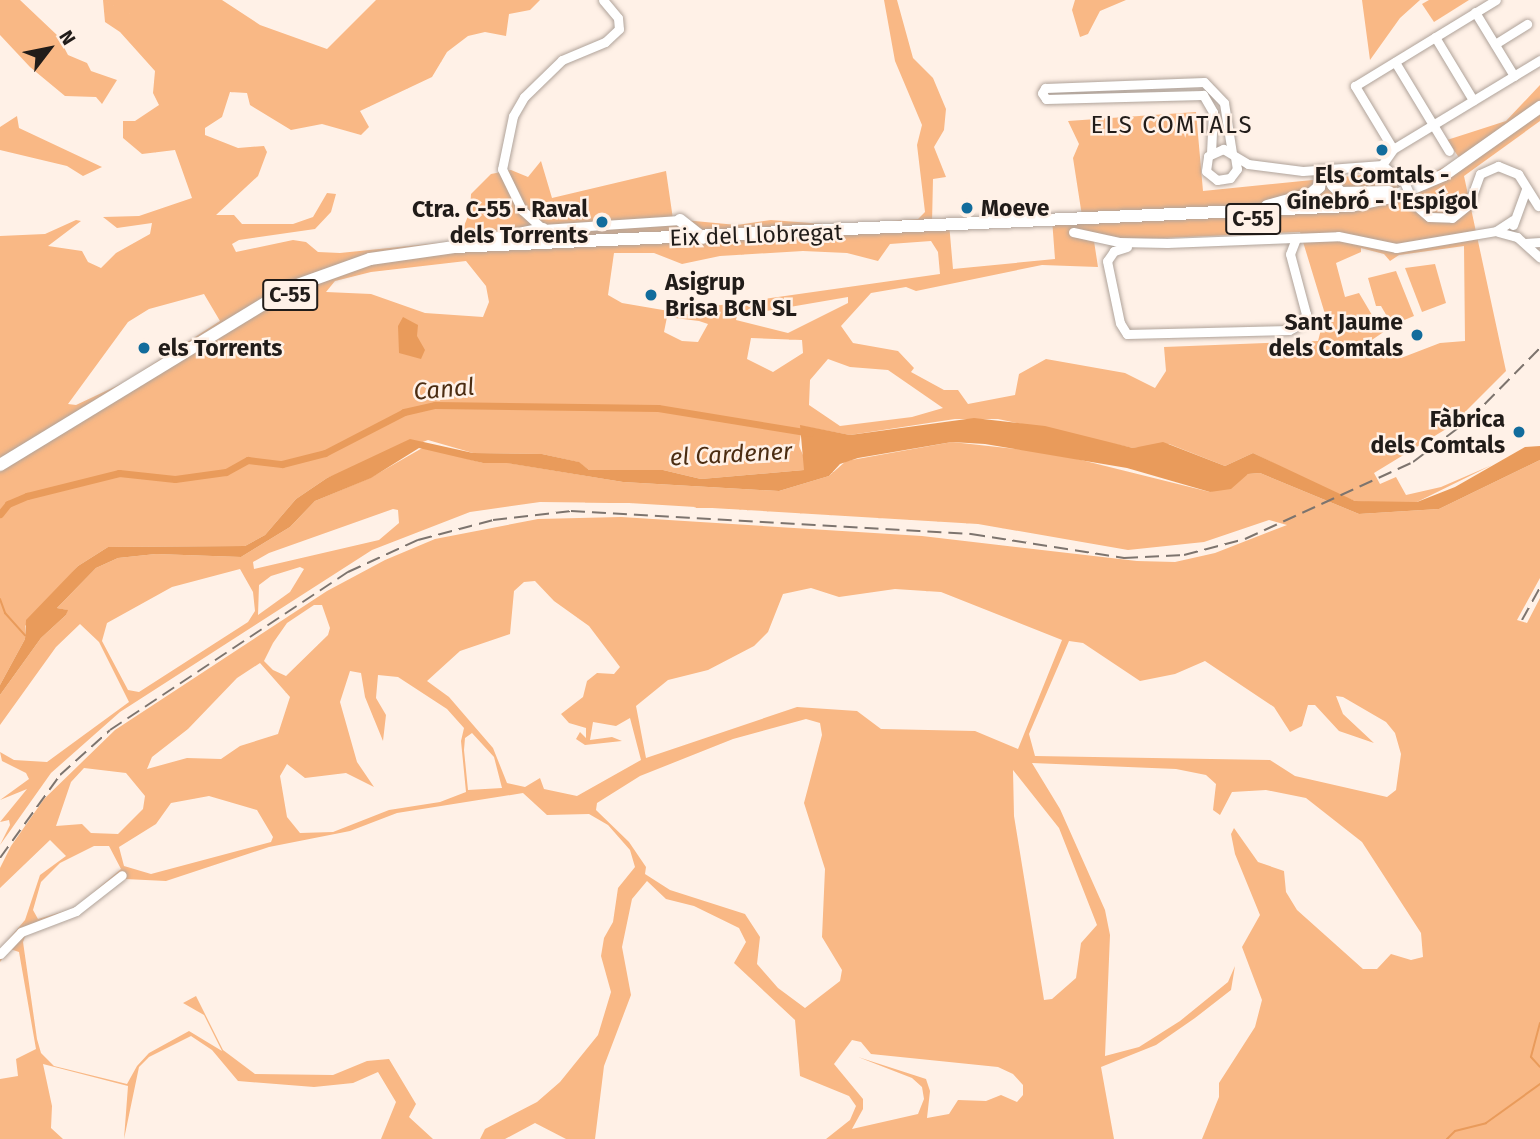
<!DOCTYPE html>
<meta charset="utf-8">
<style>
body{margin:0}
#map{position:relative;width:1540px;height:1139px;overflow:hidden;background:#fff1e7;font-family:"Fira Sans",sans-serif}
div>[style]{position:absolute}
.green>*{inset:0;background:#f9b885}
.water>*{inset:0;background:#e99b5b}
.stream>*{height:2px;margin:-1px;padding:0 1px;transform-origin:1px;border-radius:1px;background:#e99b5b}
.canal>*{height:7px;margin:-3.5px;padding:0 3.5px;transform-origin:3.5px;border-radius:3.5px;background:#e99b5b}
.roads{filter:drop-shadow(0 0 2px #b0a39a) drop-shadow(0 0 2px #b0a39a)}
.minor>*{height:9px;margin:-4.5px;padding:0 4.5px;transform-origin:4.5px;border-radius:4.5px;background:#fff}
.highway>*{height:12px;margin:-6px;padding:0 6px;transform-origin:6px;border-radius:6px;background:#fff}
.rail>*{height:2px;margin-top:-1px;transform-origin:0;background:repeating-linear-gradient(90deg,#7d746e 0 14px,transparent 0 21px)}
.bridges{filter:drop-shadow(0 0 2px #b0a39a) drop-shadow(0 0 2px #b0a39a)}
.minor-bridge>*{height:9px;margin:-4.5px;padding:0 4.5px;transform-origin:4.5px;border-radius:4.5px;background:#fff}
.dots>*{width:19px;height:19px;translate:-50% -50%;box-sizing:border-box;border:4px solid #fff1e7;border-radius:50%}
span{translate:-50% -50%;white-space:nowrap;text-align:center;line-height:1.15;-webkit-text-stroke:5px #fff1e7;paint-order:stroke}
.shield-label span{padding:2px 5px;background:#fff1e7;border:2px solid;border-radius:5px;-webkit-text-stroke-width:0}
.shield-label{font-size:21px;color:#211c19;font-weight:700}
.poi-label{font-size:23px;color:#211c19;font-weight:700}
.left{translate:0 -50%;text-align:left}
.right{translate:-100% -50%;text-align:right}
.street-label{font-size:23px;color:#211c19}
.neighbourhood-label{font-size:24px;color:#211c19;letter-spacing:2px}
.water-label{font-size:24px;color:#4c2d12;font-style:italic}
.north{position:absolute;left:14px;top:14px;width:70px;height:70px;-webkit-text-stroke:5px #fff1e7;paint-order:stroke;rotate:58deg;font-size:19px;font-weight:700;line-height:28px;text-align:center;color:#211c19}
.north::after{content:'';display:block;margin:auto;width:24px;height:32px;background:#211c19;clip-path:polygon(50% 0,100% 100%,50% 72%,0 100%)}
</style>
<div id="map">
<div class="green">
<div style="clip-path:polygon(0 0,20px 0,58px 36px,68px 55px,87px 63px,91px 71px,117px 80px,102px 104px,96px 97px,65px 96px,30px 67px,0 35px)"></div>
<div style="clip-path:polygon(evenodd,103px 0,222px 0,260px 25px,327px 49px,376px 0,540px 0,530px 10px,509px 14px,506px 36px,485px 32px,468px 36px,447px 52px,432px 77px,360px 111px,369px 127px,361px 135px,322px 124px,291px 130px,250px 105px,247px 93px,230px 92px,222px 117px,205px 128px,205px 135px,238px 148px,264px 146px,267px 152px,258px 176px,216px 215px,234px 215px,242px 224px,293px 224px,313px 217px,327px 193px,336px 194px,331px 212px,315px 229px,239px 240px,232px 244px,236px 252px,293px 240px,306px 242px,318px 252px,340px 253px,458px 241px,470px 211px,471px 194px,491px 174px,511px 170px,528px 177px,541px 161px,552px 198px,666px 171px,673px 219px,737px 225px,771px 220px,837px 225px,918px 219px,925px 212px,917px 145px,922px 125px,895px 61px,884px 0,897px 0,913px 58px,933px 78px,946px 109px,944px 130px,934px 147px,946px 177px,933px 179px,932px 223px,949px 223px,953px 269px,1055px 259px,1052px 219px,1082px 216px,1073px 158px,1079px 144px,1068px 121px,1196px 112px,1203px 191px,1372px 174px,1412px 183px,1460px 159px,1447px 140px,1506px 121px,1540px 85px,1540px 121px,1464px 176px,1506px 371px,1451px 426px,1374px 473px,1380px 484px,1396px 477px,1406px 495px,1441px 487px,1492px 465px,1417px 502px,1382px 503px,1355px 501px,1329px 491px,1253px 453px,1225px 466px,1169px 444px,1133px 448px,998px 419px,955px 419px,850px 435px,802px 426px,799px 446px,807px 464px,804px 470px,701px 479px,663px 470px,589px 470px,578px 462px,542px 454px,473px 453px,428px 440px,327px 478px,296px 499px,265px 535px,245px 546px,108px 547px,78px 566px,25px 626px,25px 639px,0 685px,0 236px,45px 234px,76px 220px,81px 221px,48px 246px,82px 251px,88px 262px,101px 268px,116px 253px,150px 234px,152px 223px,117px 228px,103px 217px,139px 216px,192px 198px,175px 150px,142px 154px,123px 138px,123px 121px,135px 121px,159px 105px,153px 93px,155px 71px,120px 32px,105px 22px,103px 0,1300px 232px,1325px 314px,1318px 341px,1164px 347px,1166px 371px,1155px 388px,1125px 373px,1046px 359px,1019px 374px,1015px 395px,968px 404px,958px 390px,944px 390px,911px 372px,914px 368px,898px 351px,853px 343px,841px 326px,871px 293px,906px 287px,916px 291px,1042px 265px,1098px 267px,1094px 241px,1300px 232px,103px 0,931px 241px,938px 252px,940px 274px,707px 307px,698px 316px,622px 303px,608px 295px,614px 253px,654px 253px,682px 264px,720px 256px,803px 251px,847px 253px,878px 261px,890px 244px,931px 241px,103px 0,1464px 246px,1465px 341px,1440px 343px,1401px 358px,1385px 344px,1363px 346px,1385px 331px,1380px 325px,1371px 328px,1366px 319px,1372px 315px,1359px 293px,1345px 297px,1336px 263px,1361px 252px,1361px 248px,1384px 254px,1390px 261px,1399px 255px,1464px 246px,103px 0,466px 261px,486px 286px,489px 302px,483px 317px,425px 313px,371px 294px,326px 292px,335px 281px,371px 272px,466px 261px,103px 0,204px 294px,220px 321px,125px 382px,76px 405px,68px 404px,128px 322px,149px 309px,204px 294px,103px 0,848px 297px,848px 303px,788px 333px,736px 320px,737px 316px,848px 297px,103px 0,667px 317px,699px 321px,708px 324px,698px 342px,682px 341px,664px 332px,667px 317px,103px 0,751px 338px,802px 340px,803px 353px,773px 372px,747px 359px,751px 338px,103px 0,828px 359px,850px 367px,888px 370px,943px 408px,912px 417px,840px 426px,809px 405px,810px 380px,828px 359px)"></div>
<div style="clip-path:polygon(1075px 0,1126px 0,1100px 11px,1088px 34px,1080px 37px,1072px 10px)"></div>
<div style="clip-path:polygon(1362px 0,1420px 0,1400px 18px,1370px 60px)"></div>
<div style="clip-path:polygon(1429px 0,1469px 0,1434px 22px,1422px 4px)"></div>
<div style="clip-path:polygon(17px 116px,19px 128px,102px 167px,83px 176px,67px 166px,0 150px,0 127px)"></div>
<div style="clip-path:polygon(1435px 264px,1446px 303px,1422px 312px,1405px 268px)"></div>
<div style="clip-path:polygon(1396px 271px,1414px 316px,1392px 325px,1381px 306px,1376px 306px,1368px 278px)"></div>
<div style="clip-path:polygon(evenodd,952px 442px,1053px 453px,1210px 492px,1248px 474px,1260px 473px,1359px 514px,1439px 509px,1540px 460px,1540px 578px,1517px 620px,1527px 623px,1540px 598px,1540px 1139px,1202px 1139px,1219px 1097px,1219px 1083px,1255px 1027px,1262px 1000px,1242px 947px,1260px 915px,1235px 854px,1231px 834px,1234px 828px,1258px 862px,1284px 871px,1286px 892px,1297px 910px,1363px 969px,1377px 969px,1391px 954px,1411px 960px,1423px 957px,1421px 933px,1362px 842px,1306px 798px,1266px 790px,1232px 792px,1220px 815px,1213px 810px,1216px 784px,1206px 775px,1176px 769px,1032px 763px,1060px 809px,1105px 910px,1110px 935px,1105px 1056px,1139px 1047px,1180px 1021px,1228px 982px,1235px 966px,1231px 990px,1195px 1018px,1156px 1045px,1101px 1067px,1114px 1139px,826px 1139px,850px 1120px,856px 1106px,849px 1096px,800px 1076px,795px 1020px,734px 963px,746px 942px,739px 928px,694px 906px,666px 899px,647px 881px,632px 899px,622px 947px,631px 995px,604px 1066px,595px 1139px,566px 1139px,535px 1123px,505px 1139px,480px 1139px,485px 1129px,537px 1102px,560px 1082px,598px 1035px,611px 992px,601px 956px,604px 938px,613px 922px,618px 888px,635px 867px,630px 850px,608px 825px,589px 814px,547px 815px,523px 793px,397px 813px,350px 831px,269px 847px,166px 881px,125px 879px,26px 934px,23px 942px,37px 1039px,41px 1053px,54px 1066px,127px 1084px,137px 1066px,149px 1053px,189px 1031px,222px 1051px,204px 1015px,183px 1003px,196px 996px,223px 1050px,255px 1074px,333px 1075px,367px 1061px,389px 1059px,416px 1104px,409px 1117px,433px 1139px,381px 1139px,396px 1102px,378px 1072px,353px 1083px,314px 1087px,238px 1081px,212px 1050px,191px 1036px,149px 1057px,139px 1067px,124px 1139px,128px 1086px,43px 1064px,52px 1106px,51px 1128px,63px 1139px,0 1139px,0 1079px,18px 1076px,16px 1059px,36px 1049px,19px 952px,10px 949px,0 962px,0 949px,25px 920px,40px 875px,66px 856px,50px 840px,0 888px,0 868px,11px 846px,44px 799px,115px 730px,327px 591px,385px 560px,435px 539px,538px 519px,621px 517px,922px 536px,1137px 561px,1175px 562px,1215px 553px,1287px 525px,1269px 520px,1204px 542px,1128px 550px,978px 524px,629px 503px,540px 502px,470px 512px,372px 550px,120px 712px,51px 773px,0 845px,10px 825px,9px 820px,0 822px,27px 789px,0 800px,29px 779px,26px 773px,2px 761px,0 752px,14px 760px,47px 762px,129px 702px,99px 642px,80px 624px,56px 647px,0 725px,0 695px,41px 638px,66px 615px,67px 610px,57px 608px,96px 568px,118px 558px,156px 554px,241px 557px,290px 527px,315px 501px,370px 478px,424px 447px,483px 463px,508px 463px,623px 482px,779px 491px,829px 476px,846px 461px,952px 442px,393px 509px,398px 510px,399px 523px,379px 540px,254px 569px,253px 562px,269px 553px,393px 509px,952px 442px,300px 567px,304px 569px,290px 592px,258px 615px,259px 585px,271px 576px,300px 567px,952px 442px,240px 569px,253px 592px,255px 611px,248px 622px,139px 692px,128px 690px,102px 641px,107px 623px,172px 587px,240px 569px,952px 442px,535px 581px,554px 601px,589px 626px,620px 667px,614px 674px,597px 673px,587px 681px,583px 697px,561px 714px,569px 723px,586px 728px,586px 738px,580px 732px,576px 739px,585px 745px,622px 741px,612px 737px,590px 740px,593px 722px,616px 726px,630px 718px,641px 760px,577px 796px,544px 789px,540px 778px,525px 787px,507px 783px,493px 748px,449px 697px,427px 681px,460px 651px,510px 634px,514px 591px,524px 582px,535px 581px,952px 442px,811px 588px,839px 597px,895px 589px,941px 592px,1062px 640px,1018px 749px,975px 731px,881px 729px,857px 711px,797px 707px,646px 758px,636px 706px,668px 680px,708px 670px,754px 646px,768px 632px,783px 594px,811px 588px,952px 442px,314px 605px,322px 605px,330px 628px,328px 635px,286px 676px,273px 670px,264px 661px,273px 643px,287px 623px,314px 605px,952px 442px,1069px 641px,1083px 643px,1140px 681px,1175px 674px,1205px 661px,1274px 707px,1290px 732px,1302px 726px,1308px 705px,1315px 705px,1339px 731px,1374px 743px,1343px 714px,1336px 696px,1343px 697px,1386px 722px,1395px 733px,1401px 754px,1396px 790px,1387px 797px,1295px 776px,1270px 760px,1035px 756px,1029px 734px,1069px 641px,952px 442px,260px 663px,290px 697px,278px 734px,240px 746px,221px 759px,187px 758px,147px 769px,152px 757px,188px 729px,237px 678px,260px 663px,952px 442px,350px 671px,361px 673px,365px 697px,383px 741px,386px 715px,376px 698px,378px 675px,398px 677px,447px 709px,464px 728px,461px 741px,466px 792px,440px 802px,389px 810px,333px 832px,300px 833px,287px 817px,280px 776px,287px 764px,305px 778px,346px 773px,374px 787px,357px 762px,340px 702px,350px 671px,952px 442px,806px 719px,820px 723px,822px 735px,804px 803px,825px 869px,822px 937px,842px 970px,840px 981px,805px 1008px,778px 988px,757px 964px,760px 937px,745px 914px,670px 890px,645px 874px,646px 867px,629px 842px,596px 810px,597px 803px,640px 776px,733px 739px,806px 719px,952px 442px,472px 733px,494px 757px,502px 788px,468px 790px,464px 750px,465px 738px,472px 733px,952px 442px,84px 768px,126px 773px,145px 796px,143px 809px,118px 834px,91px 833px,82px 824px,56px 826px,71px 782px,84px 768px,952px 442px,1013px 770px,1059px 828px,1097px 925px,1081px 943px,1076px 978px,1052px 999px,1044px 1000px,1014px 816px,1013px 770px,952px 442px,209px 796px,257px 810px,273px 837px,271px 842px,151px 874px,124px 866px,119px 847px,156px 824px,171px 803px,209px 796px,952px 442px,94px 846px,109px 846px,121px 869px,75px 908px,38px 919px,33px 910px,41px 882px,60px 863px,94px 846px,952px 442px,852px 1040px,861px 1042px,871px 1054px,998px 1067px,1013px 1074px,1023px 1085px,1023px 1095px,1017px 1102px,1001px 1095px,986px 1101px,958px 1100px,949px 1114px,927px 1118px,930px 1091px,926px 1079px,858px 1057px,912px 1078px,922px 1087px,924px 1099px,918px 1114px,852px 1129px,863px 1109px,863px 1099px,834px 1064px,852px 1040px)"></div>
</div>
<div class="water">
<div style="clip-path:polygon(403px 317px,418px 325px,417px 336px,425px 350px,421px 359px,399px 353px,398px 326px)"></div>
<div style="clip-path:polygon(974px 418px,1045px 426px,1133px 448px,1163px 442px,1225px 466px,1253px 453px,1355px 501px,1417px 502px,1455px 487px,1525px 447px,1540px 446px,1540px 460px,1439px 509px,1359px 514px,1260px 473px,1248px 474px,1231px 489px,1210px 492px,1127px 468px,985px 444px,952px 442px,858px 458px,840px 464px,829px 476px,779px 491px,623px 482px,507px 463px,483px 463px,419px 448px,371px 478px,315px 501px,290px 527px,241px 557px,156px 554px,118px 558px,96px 568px,57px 608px,68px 610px,66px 615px,41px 638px,0 695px,0 685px,25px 639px,26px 620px,78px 566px,108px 547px,245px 546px,265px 535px,296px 499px,327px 478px,410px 439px,473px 453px,542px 454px,579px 462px,589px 470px,663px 470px,701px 479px,804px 470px,800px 425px,850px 435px)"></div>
</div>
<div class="stream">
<div style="left:0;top:599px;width:15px;rotate:70deg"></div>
<div style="left:5px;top:613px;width:30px;rotate:48deg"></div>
<div style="left:1540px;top:1023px;width:35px;rotate:105deg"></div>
<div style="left:1531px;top:1057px;width:13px;rotate:48deg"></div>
<div style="left:1447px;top:1139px;width:11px;rotate:-45deg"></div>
<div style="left:1455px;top:1131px;width:32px;rotate:-14deg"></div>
<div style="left:1486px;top:1123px;width:67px;rotate:-35.8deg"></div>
</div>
<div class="canal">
<div style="left:0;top:514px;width:13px;rotate:-51deg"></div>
<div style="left:8px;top:504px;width:21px;rotate:-23deg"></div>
<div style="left:27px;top:496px;width:95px;rotate:-14deg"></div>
<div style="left:119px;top:473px;width:56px;rotate:6.1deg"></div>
<div style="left:175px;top:479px;width:51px;rotate:-7.8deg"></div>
<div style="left:226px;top:472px;width:25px;rotate:-29deg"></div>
<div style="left:248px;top:460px;width:34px;rotate:7deg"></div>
<div style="left:282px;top:464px;width:44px;rotate:-14.3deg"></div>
<div style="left:325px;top:453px;width:89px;rotate:-27.4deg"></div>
<div style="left:404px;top:412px;width:32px;rotate:-13deg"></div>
<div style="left:435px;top:405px;width:223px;rotate:0.8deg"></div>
<div style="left:658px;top:408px;width:154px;rotate:9.3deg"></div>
</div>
<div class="roads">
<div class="minor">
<div style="left:603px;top:0;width:23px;rotate:50deg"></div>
<div style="left:618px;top:18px;width:11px;rotate:85deg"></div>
<div style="left:619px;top:29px;width:19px;rotate:137deg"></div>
<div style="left:605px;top:42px;width:47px;rotate:157.3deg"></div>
<div style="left:562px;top:60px;width:53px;rotate:135.8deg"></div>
<div style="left:524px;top:97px;width:22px;rotate:120deg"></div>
<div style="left:513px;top:116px;width:54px;rotate:101.7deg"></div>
<div style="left:502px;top:169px;width:46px;rotate:64deg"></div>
<div style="left:522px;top:210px;width:28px;rotate:42deg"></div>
<div style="left:543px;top:229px;width:137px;rotate:-3.8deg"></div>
<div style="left:1475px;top:12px;width:75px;rotate:58.6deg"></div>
<div style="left:1435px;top:37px;width:74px;rotate:58.9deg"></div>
<div style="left:1495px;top:44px;width:38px;rotate:-32deg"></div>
<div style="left:1395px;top:62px;width:104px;rotate:58.8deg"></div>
<div style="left:1393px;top:149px;width:74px;rotate:-121.1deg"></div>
<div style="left:1355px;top:86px;width:165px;rotate:-31.4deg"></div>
<div style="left:1211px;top:153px;width:41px;rotate:-87.2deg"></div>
<div style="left:1213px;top:112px;width:20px;rotate:-120deg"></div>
<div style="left:1203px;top:95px;width:157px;rotate:178.5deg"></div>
<div style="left:1046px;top:99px;width:7px;rotate:-124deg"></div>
<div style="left:1042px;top:93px;width:6px;rotate:-59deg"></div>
<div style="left:1045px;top:88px;width:159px;rotate:-2.2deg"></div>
<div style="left:1204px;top:82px;width:29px;rotate:46deg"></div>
<div style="left:1224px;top:103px;width:51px;rotate:80.9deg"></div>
<div style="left:1235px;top:157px;width:12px;rotate:81deg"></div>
<div style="left:1237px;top:169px;width:11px;rotate:128deg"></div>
<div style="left:1230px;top:178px;width:13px;rotate:171deg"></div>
<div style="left:1217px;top:180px;width:14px;rotate:-141deg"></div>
<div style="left:1206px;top:171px;width:15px;rotate:-82deg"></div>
<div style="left:1208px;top:156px;width:17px;rotate:-25deg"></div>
<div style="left:1223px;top:149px;width:29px;rotate:31deg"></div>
<div style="left:1248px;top:164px;width:55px;rotate:7.3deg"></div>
<div style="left:1303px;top:171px;width:79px;rotate:-4.3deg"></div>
<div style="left:1382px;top:165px;width:30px;rotate:40deg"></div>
<div style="left:1382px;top:165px;width:19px;rotate:-55deg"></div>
<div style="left:1393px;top:149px;width:172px;rotate:-31.2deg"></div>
<div style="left:1414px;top:204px;width:20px;rotate:41deg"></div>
<div style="left:1429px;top:217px;width:23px;rotate:2deg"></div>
<div style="left:1452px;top:218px;width:22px;rotate:-39deg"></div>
<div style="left:1469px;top:204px;width:32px;rotate:-70deg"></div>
<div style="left:1480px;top:174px;width:20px;rotate:-24deg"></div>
<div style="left:1498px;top:166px;width:22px;rotate:22deg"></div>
<div style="left:1518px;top:174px;width:38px;rotate:58deg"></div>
<div style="left:1513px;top:225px;width:37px;rotate:-70deg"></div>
<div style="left:1073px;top:232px;width:47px;rotate:12.3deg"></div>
<div style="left:1119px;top:242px;width:48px;rotate:1.2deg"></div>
<div style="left:1167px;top:243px;width:171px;rotate:-2.3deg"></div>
<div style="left:1338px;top:236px;width:59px;rotate:11.7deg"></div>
<div style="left:1396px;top:248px;width:101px;rotate:-9.6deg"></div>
<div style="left:1496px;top:231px;width:20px;rotate:-33deg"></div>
<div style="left:1498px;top:232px;width:20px;rotate:15deg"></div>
<div style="left:1517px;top:237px;width:31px;rotate:42deg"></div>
<div style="left:1525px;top:243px;width:15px;rotate:-4deg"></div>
<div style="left:1127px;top:247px;width:14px;rotate:163deg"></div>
<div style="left:1114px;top:251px;width:12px;rotate:125deg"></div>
<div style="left:1107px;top:261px;width:63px;rotate:78.2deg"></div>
<div style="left:1120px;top:323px;width:13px;rotate:58deg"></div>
<div style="left:1127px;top:334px;width:162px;rotate:-1.4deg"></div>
<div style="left:1289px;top:330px;width:15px;rotate:-28deg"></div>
<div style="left:1302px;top:323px;width:10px;rotate:-66deg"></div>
<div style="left:1306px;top:314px;width:62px;rotate:-104.9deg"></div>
<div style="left:1290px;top:254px;width:17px;rotate:-69deg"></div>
<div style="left:0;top:954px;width:30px;rotate:-46deg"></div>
<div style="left:21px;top:932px;width:59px;rotate:-20.9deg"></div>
<div style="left:76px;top:911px;width:58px;rotate:-38deg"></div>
</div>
<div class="highway">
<div style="left:1330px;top:172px;width:13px;rotate:77deg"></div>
<div style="left:1333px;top:185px;width:11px;rotate:45deg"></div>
<div style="left:1341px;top:193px;width:48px;rotate:-1.2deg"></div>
<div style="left:1267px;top:206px;width:46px;rotate:-15.3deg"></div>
<div style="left:1311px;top:194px;width:11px;rotate:-41deg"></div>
<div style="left:1319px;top:187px;width:16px;rotate:-83deg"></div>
<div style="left:680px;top:220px;width:29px;rotate:38deg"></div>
<div style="left:488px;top:240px;width:56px;rotate:-11.3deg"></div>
<div style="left:0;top:465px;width:342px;rotate:-31.4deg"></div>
<div style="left:292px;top:287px;width:83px;rotate:-19.7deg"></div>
<div style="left:370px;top:259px;width:85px;rotate:-8.1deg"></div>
<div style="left:454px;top:247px;width:898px;rotate:-2.62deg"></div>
<div style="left:1351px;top:206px;width:42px;rotate:-12.4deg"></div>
<div style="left:1392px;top:197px;width:56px;rotate:-22.9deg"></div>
<div style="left:1444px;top:175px;width:118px;rotate:-35.3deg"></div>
</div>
</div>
<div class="rail">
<div style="left:1522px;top:620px;width:38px;rotate:-61deg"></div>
<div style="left:0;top:858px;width:102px;rotate:-54.1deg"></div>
<div style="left:60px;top:775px;width:67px;rotate:-42deg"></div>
<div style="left:110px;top:730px;width:286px;rotate:-33.6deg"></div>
<div style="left:348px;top:572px;width:77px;rotate:-24.6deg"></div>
<div style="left:418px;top:540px;width:78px;rotate:-14.9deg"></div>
<div style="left:493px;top:520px;width:79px;rotate:-6.6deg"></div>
<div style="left:571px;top:511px;width:401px;rotate:3.3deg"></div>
<div style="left:971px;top:534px;width:155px;rotate:8.9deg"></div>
<div style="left:1124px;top:558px;width:60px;rotate:-2.9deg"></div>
<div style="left:1184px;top:555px;width:63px;rotate:-14.7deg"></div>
<div style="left:1245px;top:539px;width:185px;rotate:-24.6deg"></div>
<div style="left:1413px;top:462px;width:71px;rotate:-37deg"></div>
<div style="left:1470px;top:419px;width:100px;rotate:-45.4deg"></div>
</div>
<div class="bridges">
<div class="minor-bridge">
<div style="left:1405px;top:184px;width:22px;rotate:66deg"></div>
</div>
</div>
<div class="dots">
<div style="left:1382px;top:150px;background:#126c9c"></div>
<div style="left:967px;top:208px;background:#126c9c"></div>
<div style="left:602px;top:222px;background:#126c9c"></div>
<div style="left:651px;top:295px;background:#126c9c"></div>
<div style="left:1417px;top:335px;background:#126c9c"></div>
<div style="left:144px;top:348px;background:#126c9c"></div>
<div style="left:1519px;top:432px;background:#126c9c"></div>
</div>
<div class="shield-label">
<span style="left:1253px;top:219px">C-55</span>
<span style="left:290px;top:295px">C-55</span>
</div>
<div class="poi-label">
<span style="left:1382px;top:188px">Els Comtals -<br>Ginebró - l'Espígol</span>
<span class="left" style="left:981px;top:208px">Moeve</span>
<span class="right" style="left:588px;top:222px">Ctra. C-55 - Raval<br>dels Torrents</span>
<span class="left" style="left:665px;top:295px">Asigrup<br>Brisa BCN SL</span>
<span class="right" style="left:1403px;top:335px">Sant Jaume<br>dels Comtals</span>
<span class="left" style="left:158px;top:348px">els Torrents</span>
<span class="right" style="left:1505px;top:432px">Fàbrica<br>dels Comtals</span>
</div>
<div class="street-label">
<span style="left:756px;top:235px;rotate:-2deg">Eix del Llobregat</span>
</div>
<div class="neighbourhood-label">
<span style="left:1172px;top:126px">ELS COMTALS</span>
</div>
<div class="water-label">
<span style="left:444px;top:390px;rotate:-5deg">Canal</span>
<span style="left:731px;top:455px;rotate:-3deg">el Cardener</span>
</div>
<div class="north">N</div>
</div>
